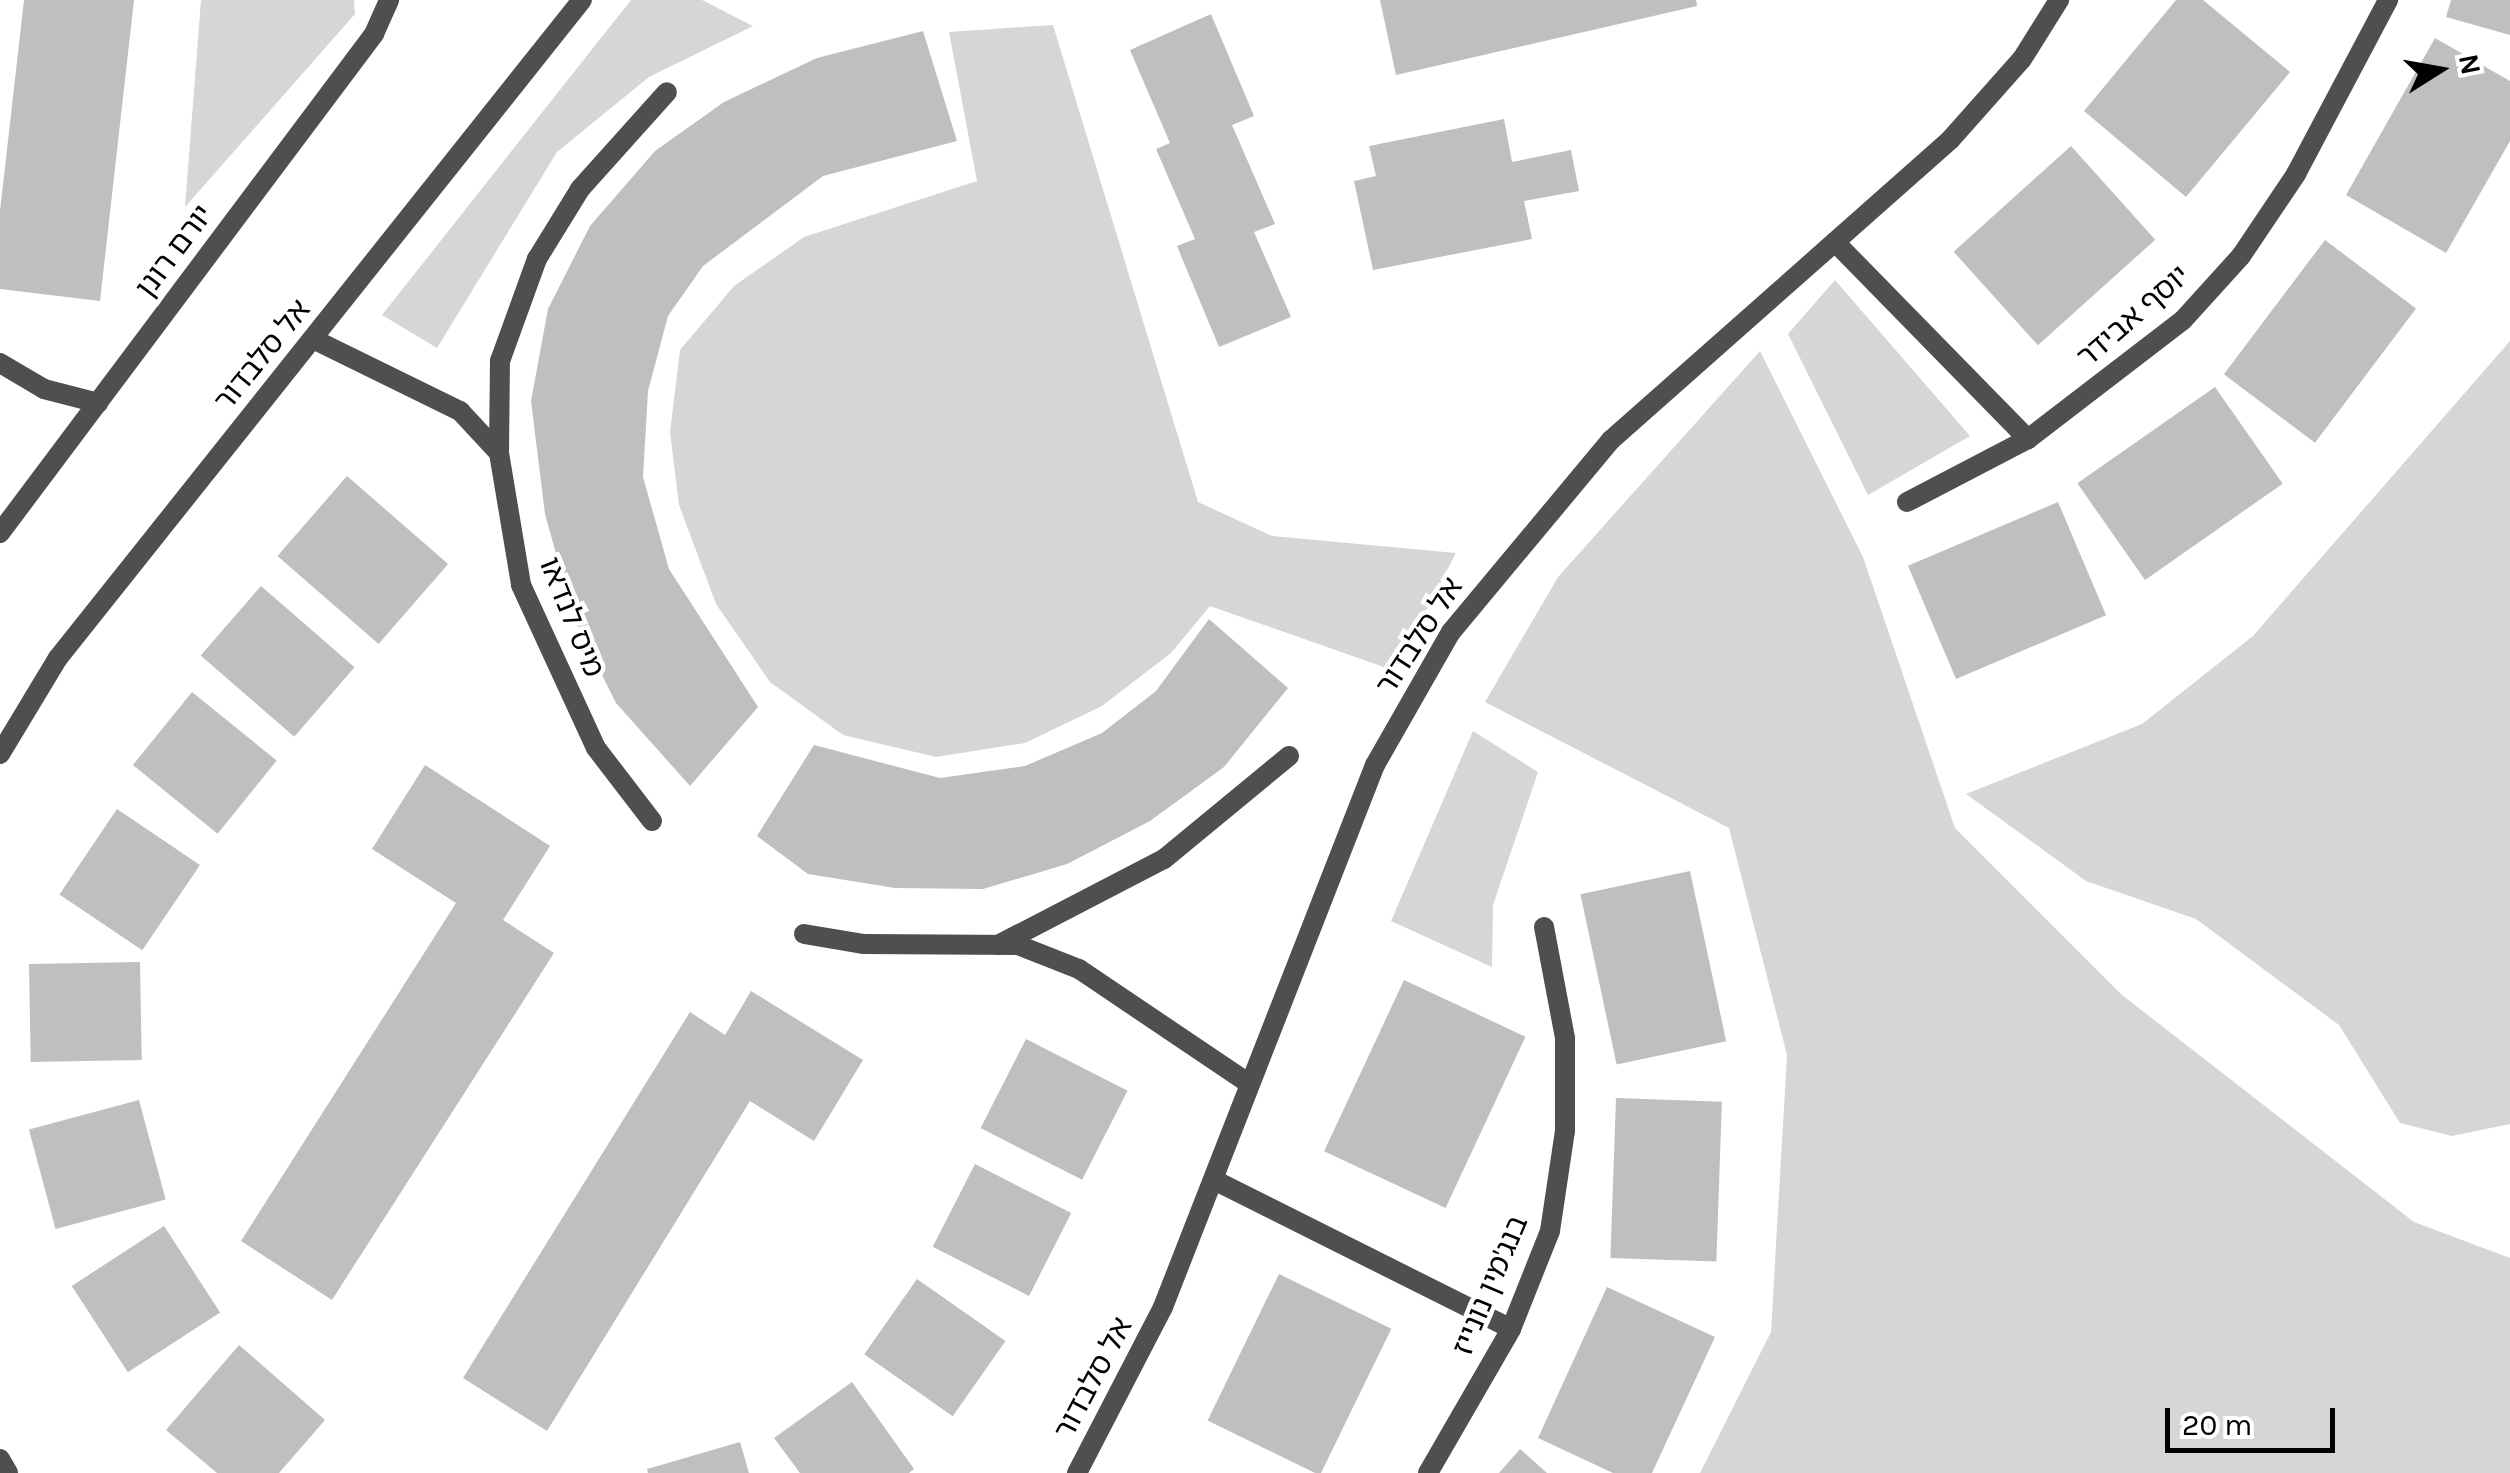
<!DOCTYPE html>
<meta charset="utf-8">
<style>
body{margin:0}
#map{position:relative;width:2510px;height:1473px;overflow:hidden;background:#fff;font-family:Karla,"Noto Sans Hebrew",sans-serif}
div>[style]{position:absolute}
.green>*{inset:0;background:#d6d6d6}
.building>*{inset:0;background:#bfbfbf;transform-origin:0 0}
.lane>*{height:20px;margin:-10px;padding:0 10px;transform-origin:10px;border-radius:10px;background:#4f4f4f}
.street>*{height:20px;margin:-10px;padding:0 10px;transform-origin:10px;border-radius:10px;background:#4f4f4f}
span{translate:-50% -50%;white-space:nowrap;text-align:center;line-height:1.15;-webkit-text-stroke:9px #fff;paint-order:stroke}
.street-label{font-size:30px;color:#000}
.north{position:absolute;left:2390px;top:20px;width:100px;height:100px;-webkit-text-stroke:8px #fff;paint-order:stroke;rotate:79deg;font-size:28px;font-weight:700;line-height:40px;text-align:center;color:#000}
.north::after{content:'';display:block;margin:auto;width:35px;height:45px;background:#000;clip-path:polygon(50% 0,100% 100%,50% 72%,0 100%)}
.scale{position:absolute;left:2165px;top:1408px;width:170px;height:45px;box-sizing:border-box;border:5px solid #000;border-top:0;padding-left:12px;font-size:30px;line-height:35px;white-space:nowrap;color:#000;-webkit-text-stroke:8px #fff;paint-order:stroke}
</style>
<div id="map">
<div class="green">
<div style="clip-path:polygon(201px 0,354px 0,355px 14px,185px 207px)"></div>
<div style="clip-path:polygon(631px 0,702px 0,753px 26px,649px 77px,557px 152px,437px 348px,382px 315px)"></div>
<div style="clip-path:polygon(1053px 25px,1198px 502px,1272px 536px,1456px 553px,1395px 671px,1210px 606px,1171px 653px,1102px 706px,1025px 743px,936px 757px,843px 735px,770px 682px,716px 604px,679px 505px,670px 432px,680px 350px,734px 286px,804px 237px,977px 181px,949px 32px)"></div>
<div style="clip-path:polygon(1835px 280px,1970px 436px,1868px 495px,1788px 334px)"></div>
<div style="clip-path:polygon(2510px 341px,2510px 1124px,2452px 1136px,2400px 1123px,2339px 1025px,2196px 919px,2086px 881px,1966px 794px,2142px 724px,2253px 636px)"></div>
<div style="clip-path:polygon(1760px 351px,1863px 557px,1955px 828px,2122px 995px,2414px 1222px,2510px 1258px,2510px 1473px,1700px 1473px,1771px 1332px,1787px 1055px,1729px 828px,1485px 702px,1558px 577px)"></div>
<div style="clip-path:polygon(1473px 731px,1538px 772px,1493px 905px,1492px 967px,1391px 921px)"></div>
</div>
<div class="building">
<div style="clip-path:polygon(24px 0,134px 0,100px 301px,0 289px,0 211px)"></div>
<div style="clip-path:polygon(1380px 0,1696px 0,1697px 6px,1396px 75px)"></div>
<div style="clip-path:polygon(2176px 0,2203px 0,2290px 72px,2186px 197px,2084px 111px)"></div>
<div style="clip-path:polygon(2451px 0,2510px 0,2510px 35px,2446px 17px)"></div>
<div style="clip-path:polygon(1211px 14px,1254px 116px,1232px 125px,1275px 224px,1254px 232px,1291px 317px,1219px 347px,1177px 246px,1195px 239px,1156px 149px,1170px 143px,1130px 50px)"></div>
<div style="clip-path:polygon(923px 31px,957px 141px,823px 176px,703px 266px,668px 316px,648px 391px,643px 477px,669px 569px,758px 707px,690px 786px,616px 703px,574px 619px,545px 514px,531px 401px,548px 309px,590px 226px,655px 151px,724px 102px,817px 58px)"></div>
<div style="clip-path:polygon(2435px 38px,2510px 81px,2510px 141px,2446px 253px,2346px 195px)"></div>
<div style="clip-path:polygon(1504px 119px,1512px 162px,1571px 150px,1579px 191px,1524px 201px,1532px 239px,1373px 270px,1354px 181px,1376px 176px,1369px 146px)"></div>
<div style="left:2071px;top:146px;width:126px;height:158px;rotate:48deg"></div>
<div style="left:2325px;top:240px;width:114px;height:168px;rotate:37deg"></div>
<div style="left:2215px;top:387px;width:118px;height:168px;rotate:55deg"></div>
<div style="left:347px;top:476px;width:134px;height:106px;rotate:41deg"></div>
<div style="left:2058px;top:502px;width:123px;height:163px;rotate:67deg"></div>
<div style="left:261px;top:586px;width:124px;height:92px;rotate:41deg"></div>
<div style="clip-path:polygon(1209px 619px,1288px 688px,1224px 767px,1150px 821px,1067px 864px,983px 889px,895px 888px,808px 874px,757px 836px,814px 745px,940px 778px,1025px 766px,1102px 733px,1156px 691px)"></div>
<div style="left:192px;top:692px;width:109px;height:94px;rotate:39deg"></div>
<div style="clip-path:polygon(425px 765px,550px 846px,503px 920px,554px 953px,332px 1300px,241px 1241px,456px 903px,372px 849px)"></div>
<div style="left:117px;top:809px;width:100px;height:103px;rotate:34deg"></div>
<div style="left:1690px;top:871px;width:174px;height:112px;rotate:78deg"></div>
<div style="left:140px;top:962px;width:98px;height:111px;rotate:89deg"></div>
<div style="left:1404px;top:980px;width:134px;height:189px;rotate:25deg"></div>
<div style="clip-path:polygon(751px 991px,863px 1060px,814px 1141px,750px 1101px,547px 1431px,463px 1378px,690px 1012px,725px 1035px)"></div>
<div style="left:1026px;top:1039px;width:114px;height:100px;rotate:27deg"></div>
<div style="left:1616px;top:1098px;width:106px;height:160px;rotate:2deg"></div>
<div style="left:139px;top:1100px;width:103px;height:114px;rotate:75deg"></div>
<div style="left:975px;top:1164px;width:108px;height:93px;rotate:27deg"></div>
<div style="left:164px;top:1226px;width:103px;height:110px;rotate:57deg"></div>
<div style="left:1279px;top:1274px;width:125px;height:163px;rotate:26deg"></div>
<div style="left:917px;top:1279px;width:108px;height:92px;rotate:35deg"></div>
<div style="clip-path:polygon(1607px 1287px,1715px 1337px,1652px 1473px,1613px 1473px,1538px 1438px)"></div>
<div style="clip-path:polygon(239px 1345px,325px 1420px,279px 1473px,217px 1473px,166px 1430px)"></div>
<div style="clip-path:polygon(852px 1382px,914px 1469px,909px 1473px,800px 1473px,774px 1438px)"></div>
<div style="clip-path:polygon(740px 1442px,749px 1473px,648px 1473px,647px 1469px)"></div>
<div style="clip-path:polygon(1520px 1449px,1547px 1473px,1499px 1473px)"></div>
</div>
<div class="lane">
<div style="left:0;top:363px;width:51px;rotate:30.6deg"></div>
<div style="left:44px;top:389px;width:56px;rotate:14.5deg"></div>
<div style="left:499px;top:453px;width:92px;rotate:-89.4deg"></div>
<div style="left:500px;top:361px;width:109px;rotate:-70.1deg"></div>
<div style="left:537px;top:259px;width:82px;rotate:-58.4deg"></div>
<div style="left:580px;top:189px;width:130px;rotate:-48.1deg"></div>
<div style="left:0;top:533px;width:624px;rotate:-53.15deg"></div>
<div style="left:374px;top:34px;width:37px;rotate:-66deg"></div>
<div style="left:998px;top:945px;width:187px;rotate:-27.4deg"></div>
<div style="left:1164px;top:859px;width:162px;rotate:-39.5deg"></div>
</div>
<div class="street">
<div style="left:1835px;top:242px;width:276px;rotate:45.6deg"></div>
<div style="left:313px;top:339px;width:164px;rotate:26.1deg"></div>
<div style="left:460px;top:411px;width:57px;rotate:47.1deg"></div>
<div style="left:499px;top:453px;width:134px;rotate:80.5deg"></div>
<div style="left:521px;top:585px;width:179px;rotate:65.3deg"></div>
<div style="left:596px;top:748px;width:92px;rotate:52.5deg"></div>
<div style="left:1907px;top:502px;width:136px;rotate:-27.5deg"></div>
<div style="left:2028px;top:439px;width:195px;rotate:-37.5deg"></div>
<div style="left:2183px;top:320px;width:86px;rotate:-47.8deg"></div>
<div style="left:2241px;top:256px;width:99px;rotate:-56.1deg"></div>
<div style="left:2296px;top:174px;width:197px;rotate:-62.1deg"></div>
<div style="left:0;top:754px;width:112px;rotate:-58.9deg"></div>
<div style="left:58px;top:658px;width:841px;rotate:-51.47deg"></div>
<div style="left:804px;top:934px;width:61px;rotate:9.5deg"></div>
<div style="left:864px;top:944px;width:154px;rotate:0.4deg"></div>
<div style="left:1018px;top:945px;width:66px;rotate:21.5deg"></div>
<div style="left:1079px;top:969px;width:204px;rotate:34deg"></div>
<div style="left:1214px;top:1180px;width:332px;rotate:26.6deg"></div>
<div style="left:0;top:1459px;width:16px;rotate:60deg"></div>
<div style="left:1077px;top:1473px;width:187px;rotate:-62.6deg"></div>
<div style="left:1163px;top:1307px;width:582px;rotate:-68.64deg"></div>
<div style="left:1375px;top:765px;width:153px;rotate:-60.3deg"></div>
<div style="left:1451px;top:632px;width:250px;rotate:-50.2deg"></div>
<div style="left:1611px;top:440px;width:453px;rotate:-41.5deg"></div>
<div style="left:1950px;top:140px;width:108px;rotate:-48.4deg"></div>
<div style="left:2022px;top:59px;width:70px;rotate:-57.9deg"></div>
<div style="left:1428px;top:1473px;width:166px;rotate:-60deg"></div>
<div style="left:1511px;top:1329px;width:105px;rotate:-68.3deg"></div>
<div style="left:1550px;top:1231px;width:101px;rotate:-81.5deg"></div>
<div style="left:1565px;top:1131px;width:93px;rotate:-90deg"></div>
<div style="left:1565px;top:1038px;width:113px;rotate:-100.7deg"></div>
</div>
<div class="street-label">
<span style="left:174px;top:251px;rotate:-53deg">יורם רונן</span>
<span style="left:2133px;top:316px;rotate:-41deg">יוסף אבידר</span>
<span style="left:262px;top:355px;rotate:-51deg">אל סלבדור</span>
<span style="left:572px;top:617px;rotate:68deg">מיס לנדאו</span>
<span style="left:1419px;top:636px;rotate:-57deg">אל סלבדור</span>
<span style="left:1490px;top:1285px;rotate:-67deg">בנג'מין נונייז</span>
<span style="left:1093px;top:1378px;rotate:-62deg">אל סלבדור</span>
</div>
<div class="north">N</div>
<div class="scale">20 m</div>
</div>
